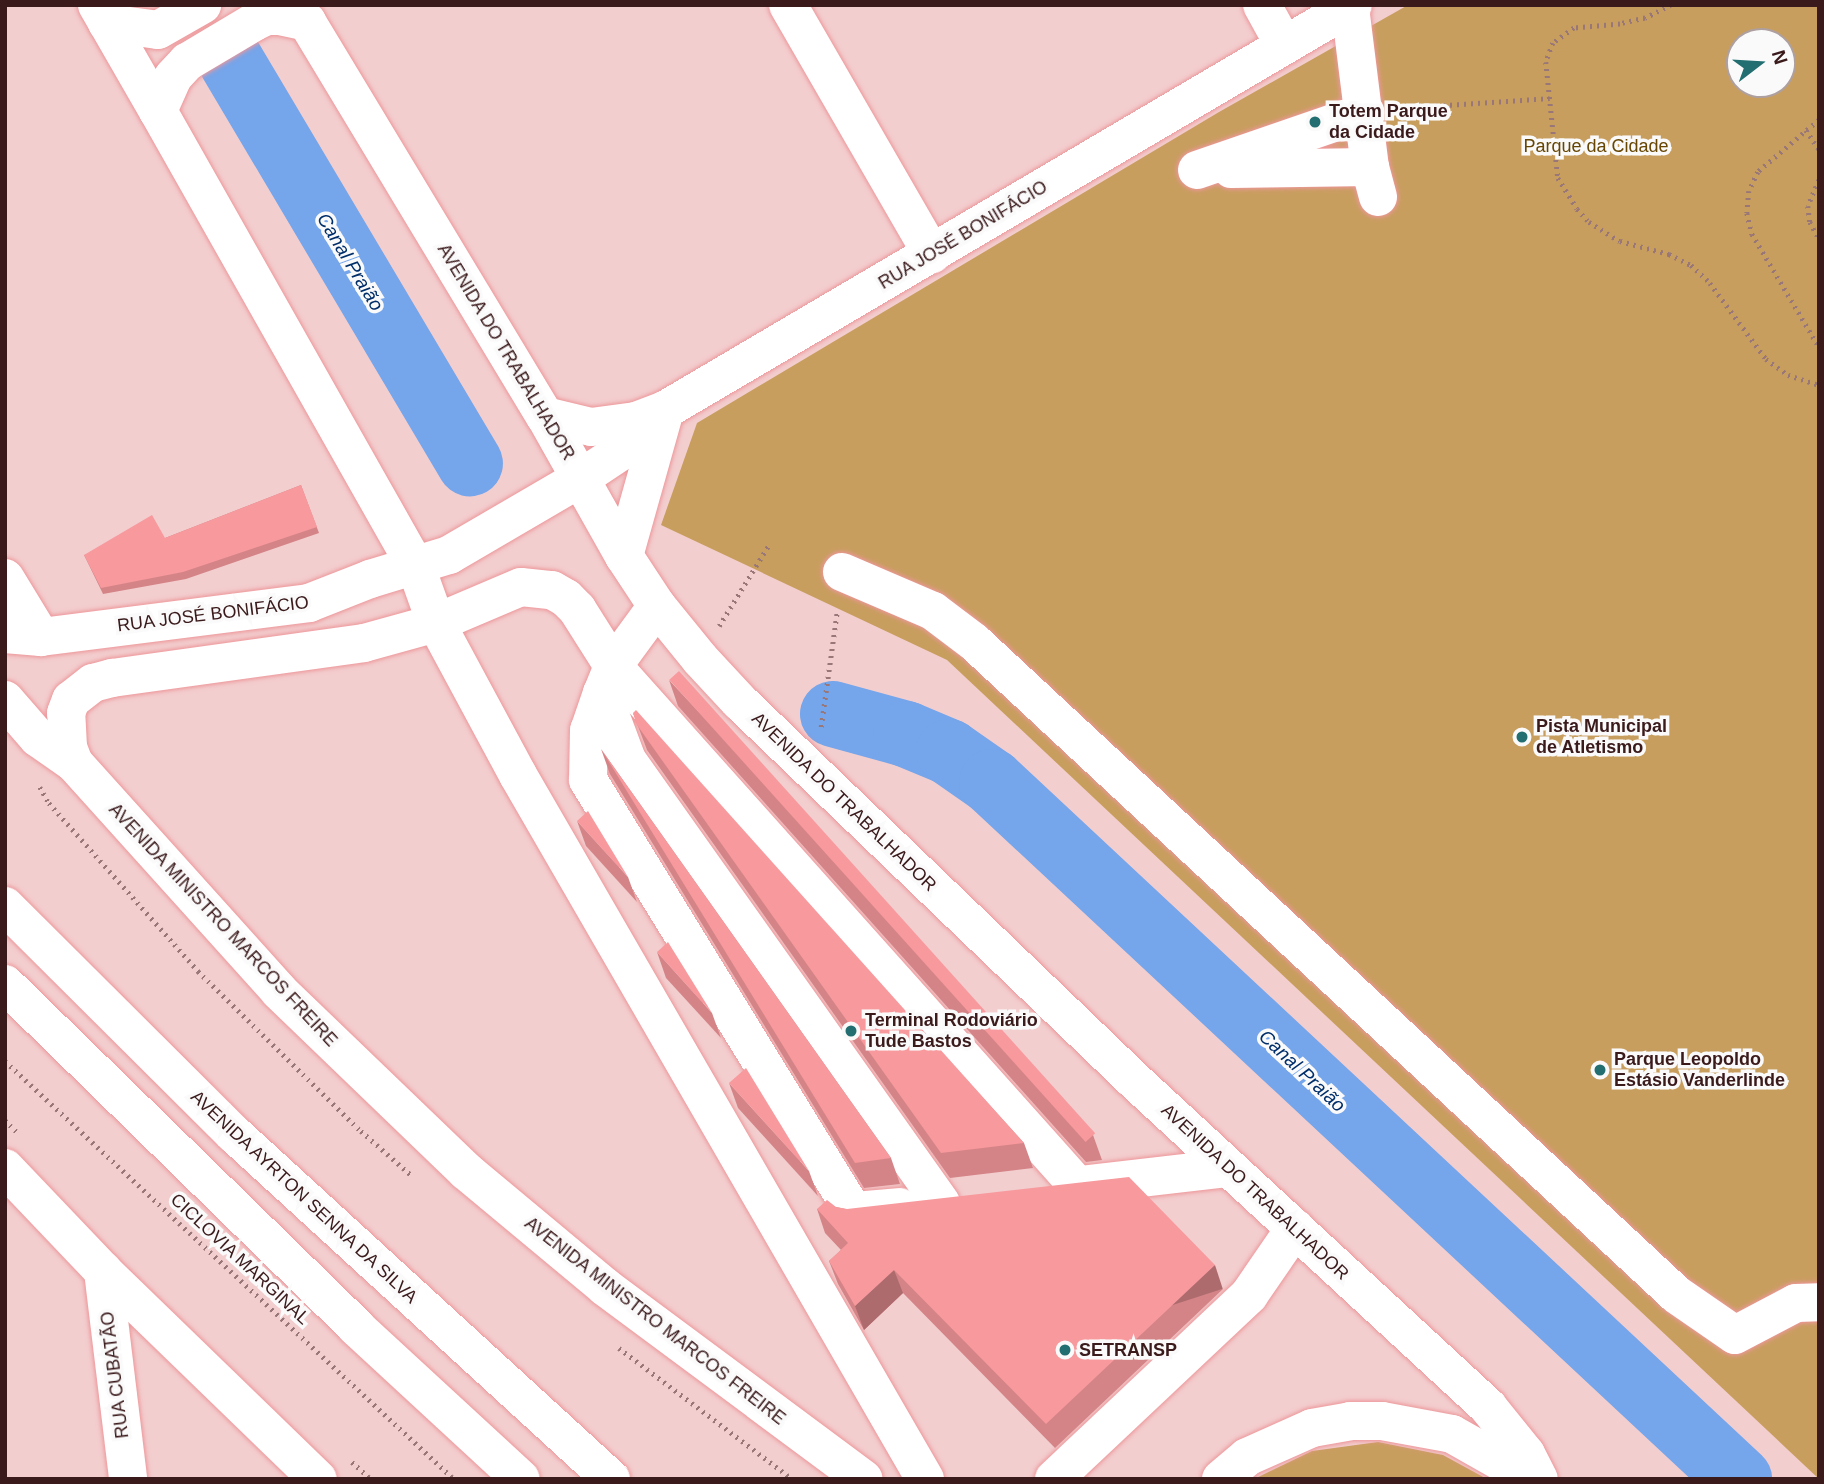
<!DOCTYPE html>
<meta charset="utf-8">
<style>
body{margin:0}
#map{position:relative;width:1824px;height:1484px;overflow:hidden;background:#f3cecf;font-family:Arial,sans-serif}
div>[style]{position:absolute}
.green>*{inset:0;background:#c89e5f}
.river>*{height:66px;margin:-33px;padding:0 33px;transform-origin:33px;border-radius:33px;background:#75a5ea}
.path>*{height:4.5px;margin-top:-2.25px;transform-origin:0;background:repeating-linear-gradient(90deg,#997677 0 2px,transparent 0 7px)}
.roads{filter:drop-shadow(0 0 2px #ed979a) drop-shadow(0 0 2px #ed979a)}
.minor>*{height:38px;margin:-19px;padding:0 19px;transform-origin:19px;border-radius:19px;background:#fff}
.major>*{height:38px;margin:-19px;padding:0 19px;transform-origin:19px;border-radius:19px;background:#fff}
.highway>*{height:38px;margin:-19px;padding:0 19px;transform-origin:19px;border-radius:19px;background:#fff}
.wall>*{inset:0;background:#d48487}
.shaded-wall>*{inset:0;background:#ad6b6e;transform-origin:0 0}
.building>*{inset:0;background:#f7999d;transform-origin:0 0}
.dots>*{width:19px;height:19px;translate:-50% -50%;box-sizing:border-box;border:4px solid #fafafa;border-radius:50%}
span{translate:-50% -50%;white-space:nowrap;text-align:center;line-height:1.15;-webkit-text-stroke:7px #fafafa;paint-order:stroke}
.poi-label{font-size:18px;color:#3b1a1c;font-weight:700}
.left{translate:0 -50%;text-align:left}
.park-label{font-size:18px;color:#674603}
.street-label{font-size:18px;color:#3b1a1c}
.water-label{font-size:19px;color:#002e6a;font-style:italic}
.frame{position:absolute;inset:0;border:7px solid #3b1a1c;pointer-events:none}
.north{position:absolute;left:1726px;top:28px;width:70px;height:70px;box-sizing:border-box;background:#fafafa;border:2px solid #aea0a1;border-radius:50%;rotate:73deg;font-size:19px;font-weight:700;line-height:28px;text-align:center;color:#3b1a1c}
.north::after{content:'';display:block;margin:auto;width:24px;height:32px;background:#236e70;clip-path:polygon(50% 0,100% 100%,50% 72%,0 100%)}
</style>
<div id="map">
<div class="green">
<div style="clip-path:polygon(evenodd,1408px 5px,1819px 5px,1819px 1479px,947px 660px,661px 525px,697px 423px,1219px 112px,1408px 5px,1740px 42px,1782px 42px,1782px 84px,1740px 84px,1740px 42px)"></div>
<div style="clip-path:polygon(1378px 1442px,1443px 1455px,1487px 1479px,1254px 1479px,1312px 1451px)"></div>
</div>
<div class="river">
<div style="left:231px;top:61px;width:468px;rotate:59.3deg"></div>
<div style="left:833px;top:714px;width:76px;rotate:15.3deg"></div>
<div style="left:906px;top:734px;width:47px;rotate:22.7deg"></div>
<div style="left:949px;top:752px;width:52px;rotate:34.9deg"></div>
<div style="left:992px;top:782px;width:1022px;rotate:43.02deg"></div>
</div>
<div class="path">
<div style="left:1671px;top:5px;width:29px;rotate:153deg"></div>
<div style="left:1645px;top:18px;width:26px;rotate:167deg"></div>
<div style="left:1620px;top:24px;width:46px;rotate:175deg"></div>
<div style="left:1574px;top:28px;width:26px;rotate:144deg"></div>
<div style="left:1553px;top:43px;width:20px;rotate:110deg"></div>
<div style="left:1546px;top:62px;width:117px;rotate:84.1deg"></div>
<div style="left:1558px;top:178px;width:36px;rotate:58deg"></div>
<div style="left:1577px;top:209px;width:18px;rotate:47deg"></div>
<div style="left:1589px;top:222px;width:36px;rotate:32deg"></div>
<div style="left:1620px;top:241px;width:51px;rotate:14.9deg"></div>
<div style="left:1669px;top:254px;width:25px;rotate:27deg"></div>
<div style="left:1691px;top:265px;width:26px;rotate:43deg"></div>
<div style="left:1710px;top:283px;width:94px;rotate:53.6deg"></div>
<div style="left:1766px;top:359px;width:27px;rotate:36deg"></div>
<div style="left:1788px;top:375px;width:33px;rotate:18deg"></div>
<div style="left:1401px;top:108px;width:149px;rotate:-3.8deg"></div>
<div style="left:1819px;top:120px;width:80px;rotate:139.6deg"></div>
<div style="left:1758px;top:172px;width:21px;rotate:115deg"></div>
<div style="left:1749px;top:191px;width:22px;rotate:95deg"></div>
<div style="left:1747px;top:213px;width:22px;rotate:77deg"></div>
<div style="left:1752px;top:234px;width:131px;rotate:59.3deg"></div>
<div style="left:1806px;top:130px;width:23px;rotate:56deg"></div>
<div style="left:1819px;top:180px;width:28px;rotate:113deg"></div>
<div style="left:1808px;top:206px;width:16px;rotate:83deg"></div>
<div style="left:1810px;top:222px;width:19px;rotate:62deg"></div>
<div style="left:719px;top:626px;width:97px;rotate:-58.4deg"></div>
<div style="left:821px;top:727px;width:117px;rotate:-82.1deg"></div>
<div style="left:40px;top:787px;width:18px;rotate:61deg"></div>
<div style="left:49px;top:803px;width:225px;rotate:48.4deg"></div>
<div style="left:198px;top:971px;width:228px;rotate:44.5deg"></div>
<div style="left:361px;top:1131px;width:67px;rotate:41.3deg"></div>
<div style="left:5px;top:1061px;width:613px;rotate:42.95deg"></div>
<div style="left:5px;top:1120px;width:17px;rotate:45deg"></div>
<div style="left:619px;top:1348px;width:217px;rotate:37.1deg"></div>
<div style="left:352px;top:1462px;width:25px;rotate:42deg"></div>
</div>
<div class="roads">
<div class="minor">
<div style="left:97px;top:5px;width:122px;rotate:60.1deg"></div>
<div style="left:788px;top:5px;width:288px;rotate:60deg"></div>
<div style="left:1262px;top:5px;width:46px;rotate:61.2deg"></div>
<div style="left:1350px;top:7px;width:161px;rotate:82.9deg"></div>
<div style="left:1370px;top:167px;width:31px;rotate:75deg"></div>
<div style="left:107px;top:23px;width:51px;rotate:7.8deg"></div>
<div style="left:158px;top:30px;width:51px;rotate:-29.6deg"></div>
<div style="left:1231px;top:169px;width:139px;rotate:-0.8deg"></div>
<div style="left:1197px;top:170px;width:178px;rotate:-19deg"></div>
<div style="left:581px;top:478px;width:61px;rotate:-33.7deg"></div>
<div style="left:632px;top:444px;width:47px;rotate:-45.9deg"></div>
<div style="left:665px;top:410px;width:798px;rotate:-30.48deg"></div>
<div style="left:842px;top:572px;width:99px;rotate:23.2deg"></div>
<div style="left:933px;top:611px;width:51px;rotate:37.1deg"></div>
<div style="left:974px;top:642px;width:959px;rotate:42.89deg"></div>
<div style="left:1677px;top:1295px;width:70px;rotate:34.6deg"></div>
<div style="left:1735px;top:1335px;width:69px;rotate:-27.7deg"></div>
<div style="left:1796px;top:1303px;width:23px;rotate:-2deg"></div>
<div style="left:5px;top:578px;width:69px;rotate:58.6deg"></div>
<div style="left:657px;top:606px;width:74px;rotate:126.3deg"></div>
<div style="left:613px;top:666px;width:29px;rotate:112deg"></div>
<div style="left:602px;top:693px;width:39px;rotate:109deg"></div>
<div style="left:589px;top:730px;width:50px;rotate:91.1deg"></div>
<div style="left:588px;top:780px;width:506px;rotate:58.41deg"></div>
<div style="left:853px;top:1211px;width:47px;rotate:-4.9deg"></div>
<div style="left:436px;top:623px;width:92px;rotate:-23deg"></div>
<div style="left:521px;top:587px;width:31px;rotate:6deg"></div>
<div style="left:552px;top:590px;width:16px;rotate:30deg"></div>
<div style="left:566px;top:598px;width:16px;rotate:45deg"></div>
<div style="left:577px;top:609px;width:67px;rotate:57.7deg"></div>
<div style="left:613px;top:666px;width:698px;rotate:48.2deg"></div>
<div style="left:602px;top:693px;width:72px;rotate:69.5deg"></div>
<div style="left:627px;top:760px;width:543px;rotate:54.67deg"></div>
<div style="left:1081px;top:1185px;width:147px;rotate:-6.6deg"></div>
<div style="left:103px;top:1271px;width:209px;rotate:83.1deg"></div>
<div style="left:1054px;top:1479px;width:268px;rotate:-43.3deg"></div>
<div style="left:1249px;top:1295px;width:81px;rotate:-55.5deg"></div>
</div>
<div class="major">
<div style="left:545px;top:416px;width:47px;rotate:13.4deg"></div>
<div style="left:591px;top:427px;width:45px;rotate:-7.6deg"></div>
<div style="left:636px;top:421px;width:31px;rotate:-21deg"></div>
<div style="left:624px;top:556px;width:152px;rotate:-74.3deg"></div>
<div style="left:5px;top:634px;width:36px;rotate:5deg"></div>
<div style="left:41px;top:637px;width:270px;rotate:-7.2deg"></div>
<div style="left:309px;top:603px;width:66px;rotate:-21.5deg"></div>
<div style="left:370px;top:579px;width:83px;rotate:-16.9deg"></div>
<div style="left:449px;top:555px;width:153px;rotate:-30.3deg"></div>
<div style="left:5px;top:700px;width:50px;rotate:49deg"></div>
<div style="left:38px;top:738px;width:44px;rotate:34.8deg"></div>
<div style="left:74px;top:763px;width:307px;rotate:48deg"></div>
<div style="left:279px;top:991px;width:260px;rotate:43.9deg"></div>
<div style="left:466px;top:1171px;width:181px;rotate:39.8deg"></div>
<div style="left:605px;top:1287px;width:322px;rotate:36.6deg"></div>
<div style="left:74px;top:763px;width:17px;rotate:-111deg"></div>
<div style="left:68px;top:747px;width:34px;rotate:-93deg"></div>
<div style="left:66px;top:713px;width:14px;rotate:-69deg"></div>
<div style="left:71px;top:700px;width:28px;rotate:-38deg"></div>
<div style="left:93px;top:683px;width:20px;rotate:-15deg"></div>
<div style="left:112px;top:678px;width:254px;rotate:-7.9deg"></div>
<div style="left:364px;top:643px;width:75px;rotate:-15.5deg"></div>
<div style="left:5px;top:1168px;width:142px;rotate:46.4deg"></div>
<div style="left:103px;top:1271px;width:299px;rotate:44.1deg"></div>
<div style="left:925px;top:1479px;width:813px;rotate:-120.03deg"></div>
<div style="left:518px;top:775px;width:173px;rotate:-118.3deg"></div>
<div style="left:436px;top:623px;width:59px;rotate:-109.7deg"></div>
<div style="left:416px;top:567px;width:524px;rotate:-119.5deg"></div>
<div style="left:158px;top:111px;width:37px;rotate:-66deg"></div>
<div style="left:173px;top:77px;width:21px;rotate:-47deg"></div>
<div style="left:187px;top:62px;width:78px;rotate:-30.8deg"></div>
<div style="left:254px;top:22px;width:14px;rotate:-25deg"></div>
<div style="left:267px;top:16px;width:12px"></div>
<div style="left:279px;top:16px;width:29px;rotate:12deg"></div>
<div style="left:307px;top:22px;width:460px;rotate:58.9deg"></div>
<div style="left:545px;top:416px;width:161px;rotate:60.6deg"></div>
<div style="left:624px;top:556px;width:60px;rotate:56.6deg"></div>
<div style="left:657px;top:606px;width:68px;rotate:50.9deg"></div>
<div style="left:700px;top:659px;width:59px;rotate:47.1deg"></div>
<div style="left:740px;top:702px;width:549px;rotate:43.82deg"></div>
<div style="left:1136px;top:1082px;width:479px;rotate:42.7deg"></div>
<div style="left:1488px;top:1407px;width:60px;rotate:51deg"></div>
<div style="left:1526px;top:1454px;width:28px;rotate:63deg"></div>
<div style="left:1221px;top:1479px;width:34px;rotate:-40deg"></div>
<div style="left:1247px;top:1457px;width:71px;rotate:-24deg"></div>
<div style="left:1312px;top:1428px;width:39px;rotate:-10deg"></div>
<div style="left:1350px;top:1421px;width:32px"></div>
<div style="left:1382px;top:1421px;width:71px;rotate:10.5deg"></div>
<div style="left:1452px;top:1434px;width:71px;rotate:29.4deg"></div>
<div style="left:1514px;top:1469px;width:14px;rotate:45deg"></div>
</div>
<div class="highway">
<div style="left:5px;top:906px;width:323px;rotate:44.9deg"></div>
<div style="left:234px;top:1134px;width:511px;rotate:42.46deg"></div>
<div style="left:5px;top:984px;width:491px;rotate:44.3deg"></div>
<div style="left:356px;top:1327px;width:224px;rotate:42.7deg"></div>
</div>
</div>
<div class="wall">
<div style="clip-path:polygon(301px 485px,319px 533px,186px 579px,103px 594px,84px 555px,165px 538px)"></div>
<div style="clip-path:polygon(669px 680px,1093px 1135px,1102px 1160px,1086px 1162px,678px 706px)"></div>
<div style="clip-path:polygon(633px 713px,1024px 1143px,1033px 1168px,950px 1178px,647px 750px)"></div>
<div style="clip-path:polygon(601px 749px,891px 1158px,900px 1184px,864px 1188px,610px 774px)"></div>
<div style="clip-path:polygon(577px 821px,628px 877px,637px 902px,586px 846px)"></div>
<div style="clip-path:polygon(657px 952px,712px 1013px,721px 1038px,666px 978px)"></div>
<div style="clip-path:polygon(729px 1083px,809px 1171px,818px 1196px,738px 1108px)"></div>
<div style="clip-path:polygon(836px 1207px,1223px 1289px,1055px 1448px,903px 1293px,864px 1330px,838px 1284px,829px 1261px,841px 1250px,825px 1233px,817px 1209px)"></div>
</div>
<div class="shaded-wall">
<div style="left:1215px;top:1265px;width:25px;height:232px;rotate:72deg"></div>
<div style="clip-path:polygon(894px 1270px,903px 1293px,864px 1330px,855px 1306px)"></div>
</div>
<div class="building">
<div style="clip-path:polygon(301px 485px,317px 527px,183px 572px,101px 588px,84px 555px,152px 515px,165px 538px)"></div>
<div style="left:679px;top:671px;width:622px;height:13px;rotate:48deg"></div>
<div style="clip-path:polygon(636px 710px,1024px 1143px,941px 1153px,637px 725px,633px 713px)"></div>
<div style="clip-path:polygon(601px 749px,891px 1158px,855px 1163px)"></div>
<div style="clip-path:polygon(588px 811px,628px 877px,577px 821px)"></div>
<div style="clip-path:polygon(668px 942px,712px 1013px,657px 952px)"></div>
<div style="clip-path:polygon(746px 1068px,809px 1171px,729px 1083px)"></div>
<div style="clip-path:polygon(1129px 1177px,1215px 1265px,1046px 1424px,894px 1270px,855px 1306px,829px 1261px,848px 1243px,817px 1209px,827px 1200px,836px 1207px,847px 1209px)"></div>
</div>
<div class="dots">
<div style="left:1315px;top:122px;background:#236e70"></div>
<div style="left:1522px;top:737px;background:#236e70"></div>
<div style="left:851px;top:1031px;background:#236e70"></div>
<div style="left:1600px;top:1070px;background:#236e70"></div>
<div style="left:1065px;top:1350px;background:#236e70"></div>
</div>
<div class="poi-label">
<span class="left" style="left:1329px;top:122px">Totem Parque<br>da Cidade</span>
<span class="left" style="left:1536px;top:737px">Pista Municipal<br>de Atletismo</span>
<span class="left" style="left:865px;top:1031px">Terminal Rodoviário<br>Tude Bastos</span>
<span class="left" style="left:1614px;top:1070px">Parque Leopoldo<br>Estásio Vanderlinde</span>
<span class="left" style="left:1079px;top:1350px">SETRANSP</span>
</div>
<div class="park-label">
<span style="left:1596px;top:146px">Parque da Cidade</span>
</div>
<div class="street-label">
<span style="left:963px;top:235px;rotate:-31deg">RUA JOSÉ BONIFÁCIO</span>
<span style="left:506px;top:352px;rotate:59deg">AVENIDA DO TRABALHADOR</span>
<span style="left:213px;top:614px;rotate:-7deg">RUA JOSÉ BONIFÁCIO</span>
<span style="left:844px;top:802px;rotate:44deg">AVENIDA DO TRABALHADOR</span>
<span style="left:223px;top:925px;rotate:47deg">AVENIDA MINISTRO MARCOS FREIRE</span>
<span style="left:1255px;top:1192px;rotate:43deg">AVENIDA DO TRABALHADOR</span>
<span style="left:304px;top:1197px;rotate:43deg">AVENIDA AYRTON SENNA DA SILVA</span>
<span style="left:240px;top:1259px;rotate:43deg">CICLOVIA MARGINAL</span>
<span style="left:655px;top:1321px;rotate:38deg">AVENIDA MINISTRO MARCOS FREIRE</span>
<span style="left:115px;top:1375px;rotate:-97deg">RUA CUBATÃO</span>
</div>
<div class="water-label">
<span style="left:350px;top:262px;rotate:59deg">Canal Praião</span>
<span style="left:1302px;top:1071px;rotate:43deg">Canal Praião</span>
</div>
<div class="frame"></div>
<div class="north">N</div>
</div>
